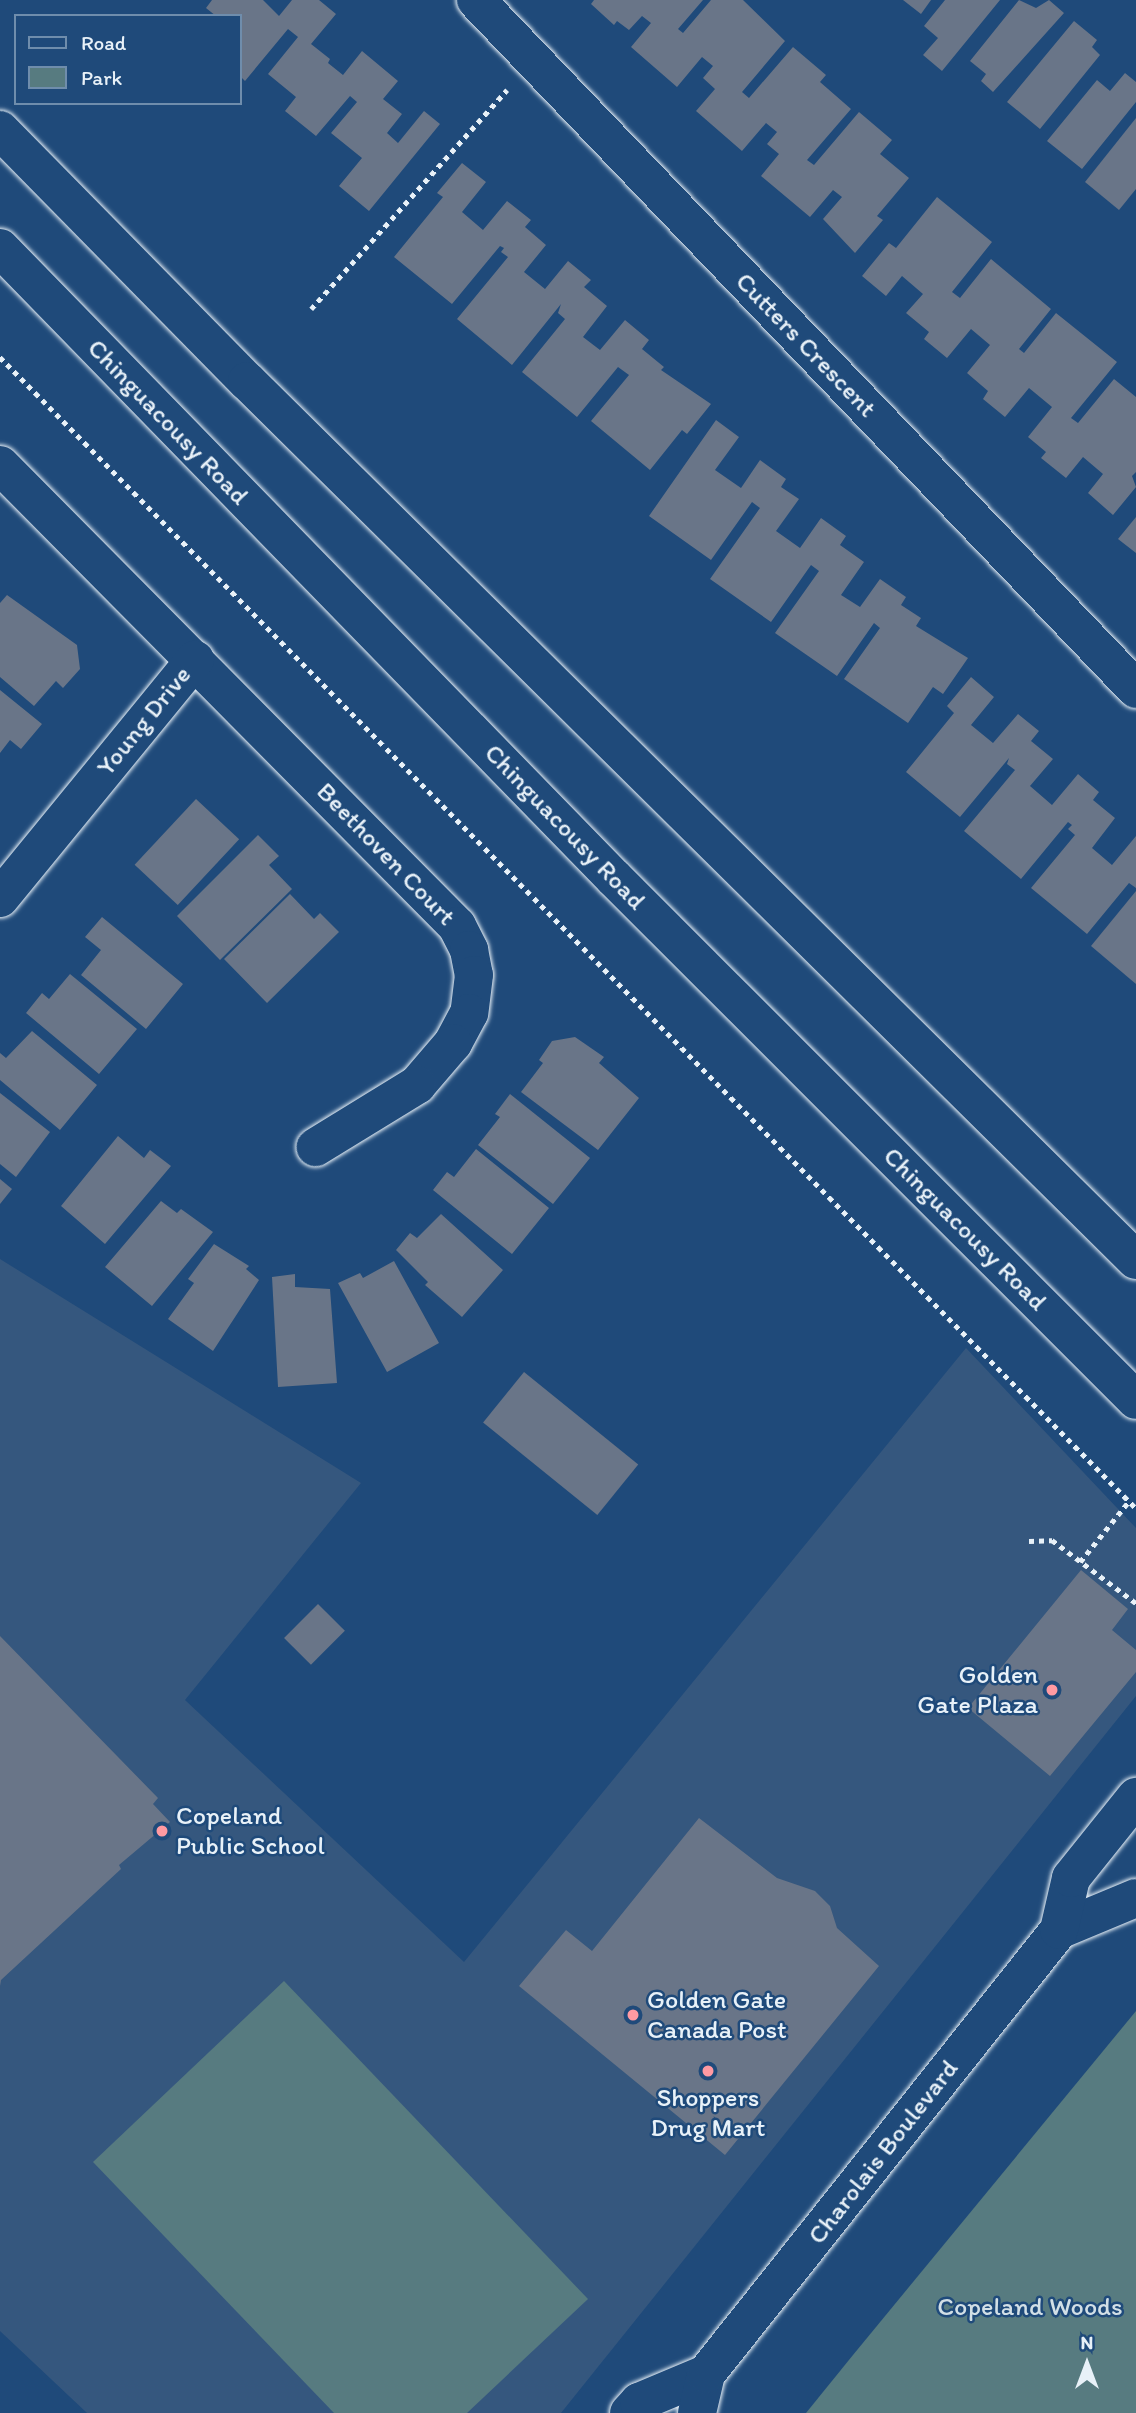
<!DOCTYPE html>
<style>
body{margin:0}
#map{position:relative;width:1136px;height:2413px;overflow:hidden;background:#1f4a7a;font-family:Itim,sans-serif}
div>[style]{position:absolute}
.built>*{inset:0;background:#35577e}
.green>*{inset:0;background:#577b80}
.building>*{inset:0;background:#697588;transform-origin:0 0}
.path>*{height:4.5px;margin-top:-2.25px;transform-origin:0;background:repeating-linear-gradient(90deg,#e8f1f8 0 5px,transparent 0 10px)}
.roads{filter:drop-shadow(0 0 2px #e8f1f8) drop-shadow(0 0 2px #e8f1f8)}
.street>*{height:38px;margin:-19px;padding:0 19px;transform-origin:19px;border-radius:19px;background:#1f4a7a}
.secondary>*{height:38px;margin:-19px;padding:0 19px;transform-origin:19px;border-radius:19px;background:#1f4a7a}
.dots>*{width:19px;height:19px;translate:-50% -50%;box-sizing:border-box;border:4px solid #1f4a7a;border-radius:50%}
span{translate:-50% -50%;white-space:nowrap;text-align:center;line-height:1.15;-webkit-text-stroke:5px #1f4a7a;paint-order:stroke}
.street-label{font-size:26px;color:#e8f1f8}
.poi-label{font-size:26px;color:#e8f1f8}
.right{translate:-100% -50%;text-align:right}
.left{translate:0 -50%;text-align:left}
.park-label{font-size:26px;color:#d2dfe6}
.legend{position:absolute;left:14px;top:14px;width:228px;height:91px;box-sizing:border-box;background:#1f4a7a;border:2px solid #6f8dac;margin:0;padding:9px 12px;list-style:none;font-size:21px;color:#e8f1f8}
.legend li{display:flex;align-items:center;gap:14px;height:35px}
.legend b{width:35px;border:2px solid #6f8dac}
.north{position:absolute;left:1052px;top:2329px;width:70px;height:70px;-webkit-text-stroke:5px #1f4a7a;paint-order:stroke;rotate:0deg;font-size:19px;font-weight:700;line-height:28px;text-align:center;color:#e8f1f8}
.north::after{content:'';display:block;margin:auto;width:24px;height:32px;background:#e8f1f8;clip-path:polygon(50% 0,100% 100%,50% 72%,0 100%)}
</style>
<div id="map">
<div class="built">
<div style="clip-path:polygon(0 1259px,361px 1483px,185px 1700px,464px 1962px,966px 1348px,1136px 1528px,1136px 1696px,561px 2413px,87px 2413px,0 2331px)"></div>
</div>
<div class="green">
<div style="clip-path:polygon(284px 1981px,588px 2299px,467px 2413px,334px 2413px,93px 2162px)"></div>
<div style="clip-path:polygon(1136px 2011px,1136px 2413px,806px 2413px,853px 2355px)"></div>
</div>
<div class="building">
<div style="clip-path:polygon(212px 0,263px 0,279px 16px,292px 0,319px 0,336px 14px,311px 44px,330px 59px,328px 63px,343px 75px,362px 51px,398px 81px,383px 99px,402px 114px,387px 133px,398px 143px,424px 111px,440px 124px,369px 211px,339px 186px,362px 158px,331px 133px,357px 102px,350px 96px,316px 136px,285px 111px,296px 97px,268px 74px,298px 37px,288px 29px,245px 81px,240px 76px,240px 16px,216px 16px,206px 8px)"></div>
<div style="clip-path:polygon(594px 0,703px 0,678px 29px,683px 33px,711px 0,743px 0,785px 41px,742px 92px,749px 98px,793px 47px,826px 75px,820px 82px,851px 109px,807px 160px,814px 165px,859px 112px,892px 140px,880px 154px,909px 178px,877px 216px,883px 220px,855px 253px,823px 219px,842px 197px,833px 190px,810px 217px,761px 176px,779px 154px,767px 144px,777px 132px,766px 123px,742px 151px,696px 111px,715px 89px,703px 78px,713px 66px,702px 57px,677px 87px,631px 47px,651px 23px,642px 16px,629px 30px,617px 21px,614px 25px,591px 4px)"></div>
<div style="clip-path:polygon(903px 0,931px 0,921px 14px)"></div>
<div style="clip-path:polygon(945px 0,1000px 0,942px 71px,923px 55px,938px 38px,924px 26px)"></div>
<div style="clip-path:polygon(1019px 0,1036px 8px,1049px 0,1064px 13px,993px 92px,981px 81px,986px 74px,970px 61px)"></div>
<div style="clip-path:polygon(1074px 21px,1097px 40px,1092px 47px,1100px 55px,1040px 129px,1007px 102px)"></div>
<div style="clip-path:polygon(1125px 73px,1136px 82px,1136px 102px,1082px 169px,1047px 141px,1097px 80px,1110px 91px)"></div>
<div style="clip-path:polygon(1136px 118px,1136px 189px,1119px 210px,1085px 182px)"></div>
<div style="clip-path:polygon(462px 163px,486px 182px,462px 212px,483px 230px,507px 201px,531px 220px,525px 227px,546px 245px,524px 272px,545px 289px,568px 261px,591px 280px,584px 287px,607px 306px,583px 337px,600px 350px,625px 320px,649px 340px,642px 349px,664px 367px,661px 370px,711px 404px,687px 434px,682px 430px,650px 470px,591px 421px,629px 375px,618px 367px,577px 417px,522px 372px,565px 319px,558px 313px,561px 304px,512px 365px,457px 319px,508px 257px,501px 252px,504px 248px,500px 246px,452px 304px,394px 257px,443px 197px,437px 193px)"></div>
<div style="clip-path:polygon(937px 197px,992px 242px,952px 292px,960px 298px,991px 259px,1051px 309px,1019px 349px,1024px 353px,1056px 313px,1117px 362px,1071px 418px,1078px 423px,1114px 379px,1136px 397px,1136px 472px,1132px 476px,1136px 487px,1113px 515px,1088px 493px,1103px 474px,1083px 457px,1066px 478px,1041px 458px,1046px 452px,1028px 437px,1052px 407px,1029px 388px,1005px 417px,983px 399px,988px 391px,967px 373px,990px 345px,971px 329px,947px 358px,924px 339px,929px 332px,906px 313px,923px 294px,902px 276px,886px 296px,862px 276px,889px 243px,896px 248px)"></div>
<div style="clip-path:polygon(716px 420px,739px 437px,715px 470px,741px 488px,760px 460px,786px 479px,781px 487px,799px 499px,776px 531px,800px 548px,821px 518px,846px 536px,840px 545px,864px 562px,841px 595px,860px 607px,880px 579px,906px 597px,901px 605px,921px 618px,916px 626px,968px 658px,943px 694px,933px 687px,908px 723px,844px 679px,880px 628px,874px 623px,837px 676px,775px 633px,819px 571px,811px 565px,771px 622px,710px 579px,760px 508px,752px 502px,711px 560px,649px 516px)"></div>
<div style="clip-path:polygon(1136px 517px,1136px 553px,1118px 539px)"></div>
<div style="clip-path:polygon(7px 595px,77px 645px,80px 669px,63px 688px,56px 681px,34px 706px,0 677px,0 603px)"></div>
<div style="clip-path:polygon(971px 677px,994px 697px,971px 725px,993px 743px,1018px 714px,1039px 731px,1031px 741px,1053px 759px,1030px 786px,1052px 805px,1078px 774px,1099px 792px,1093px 800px,1115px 818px,1092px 848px,1112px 865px,1136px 836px,1136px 888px,1129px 883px,1087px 934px,1031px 888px,1075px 835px,1068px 829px,1072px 825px,1068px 822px,1021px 879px,964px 831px,1015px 770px,1007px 764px,1009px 758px,960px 817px,906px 772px,954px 713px,947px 706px)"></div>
<div style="clip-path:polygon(0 690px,42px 724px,21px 749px,10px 740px,0 753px)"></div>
<div style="left:196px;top:799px;width:59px;height:90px;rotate:43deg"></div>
<div style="clip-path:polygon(258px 835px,279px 856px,269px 865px,292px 889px,220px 960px,177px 916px)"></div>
<div style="clip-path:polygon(1136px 891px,1136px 984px,1091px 946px)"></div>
<div style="clip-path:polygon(290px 894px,314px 919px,320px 913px,339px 932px,267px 1003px,224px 959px)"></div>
<div style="clip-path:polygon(102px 917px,183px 984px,146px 1029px,81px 975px,101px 950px,85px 937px)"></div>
<div style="clip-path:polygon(70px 974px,137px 1029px,99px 1074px,26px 1013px,42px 993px,49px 999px)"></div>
<div style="clip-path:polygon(32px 1031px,97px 1085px,60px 1130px,0 1080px,0 1053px,6px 1058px)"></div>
<div style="clip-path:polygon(575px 1037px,604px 1057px,599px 1063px,639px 1098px,598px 1150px,521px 1092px,543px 1063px,539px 1060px,552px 1041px)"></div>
<div style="clip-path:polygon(0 1093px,50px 1132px,16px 1177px,0 1164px)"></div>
<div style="clip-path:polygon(510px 1094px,590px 1158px,553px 1204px,478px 1145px,500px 1117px,495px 1114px)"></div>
<div style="clip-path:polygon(118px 1136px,144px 1158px,150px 1150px,171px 1166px,105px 1244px,61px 1206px)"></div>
<div style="clip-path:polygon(476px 1149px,549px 1208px,512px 1254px,433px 1190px,447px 1172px,454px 1177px)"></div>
<div style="clip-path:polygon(0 1179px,12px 1189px,0 1204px)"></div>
<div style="clip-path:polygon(161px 1201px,177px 1213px,181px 1209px,213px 1232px,152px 1306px,105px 1267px)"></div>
<div style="clip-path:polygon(441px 1214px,503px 1270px,462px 1317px,425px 1285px,428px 1282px,396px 1250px,410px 1233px,417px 1238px)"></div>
<div style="clip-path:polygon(214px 1244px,249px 1266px,246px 1269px,259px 1280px,213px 1351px,168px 1319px,194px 1283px,188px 1279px)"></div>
<div style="clip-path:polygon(394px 1261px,439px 1343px,387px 1372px,338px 1283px,360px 1273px,363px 1278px)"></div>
<div style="clip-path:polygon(295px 1274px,295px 1287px,330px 1289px,337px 1383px,278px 1387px,272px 1277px)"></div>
<div style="left:524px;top:1372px;width:147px;height:65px;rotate:39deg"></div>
<div style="clip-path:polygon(1081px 1570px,1128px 1609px,1112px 1630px,1136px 1650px,1136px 1672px,1050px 1776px,968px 1708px)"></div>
<div style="left:318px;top:1604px;width:38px;height:48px;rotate:45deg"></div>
<div style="clip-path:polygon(0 1636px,158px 1798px,153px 1804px,170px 1822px,119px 1865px,121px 1869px,1px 1980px,0 1986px)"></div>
<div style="clip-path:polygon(699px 1818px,777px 1878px,815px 1891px,830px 1906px,837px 1928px,879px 1966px,725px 2155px,519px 1986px,566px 1930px,592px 1951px)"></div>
</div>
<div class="path">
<div style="left:311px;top:309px;width:294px;rotate:-48.2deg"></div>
<div style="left:0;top:357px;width:1617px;rotate:45.38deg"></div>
<div style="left:1029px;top:1541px;width:23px;rotate:-2deg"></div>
<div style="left:1052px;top:1540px;width:105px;rotate:36.9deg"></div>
<div style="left:1080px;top:1562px;width:78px;rotate:-51.2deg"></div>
</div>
<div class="roads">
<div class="street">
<div style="left:476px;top:0;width:954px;rotate:46.23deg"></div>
<div style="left:0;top:465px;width:649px;rotate:45.25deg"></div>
<div style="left:457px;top:926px;width:27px;rotate:63deg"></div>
<div style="left:469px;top:950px;width:25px;rotate:79deg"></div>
<div style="left:474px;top:975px;width:38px;rotate:97deg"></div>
<div style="left:469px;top:1013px;width:34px;rotate:118deg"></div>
<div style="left:453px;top:1043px;width:55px;rotate:130.6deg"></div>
<div style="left:417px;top:1085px;width:119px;rotate:148.5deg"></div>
<div style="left:0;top:898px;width:308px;rotate:-50.7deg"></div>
</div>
<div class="secondary">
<div style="left:0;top:130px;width:352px;rotate:45.5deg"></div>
<div style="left:247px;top:381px;width:1250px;rotate:44.68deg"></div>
<div style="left:0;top:248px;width:880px;rotate:45.74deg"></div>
<div style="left:614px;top:878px;width:738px;rotate:45deg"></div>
<div style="left:1059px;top:1930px;width:83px;rotate:-22.6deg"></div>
<div style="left:629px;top:2413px;width:15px;rotate:-48deg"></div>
<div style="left:639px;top:2402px;width:73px;rotate:-22.7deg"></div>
<div style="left:697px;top:2413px;width:40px;rotate:-77deg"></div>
<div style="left:706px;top:2374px;width:567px;rotate:-51.51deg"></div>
<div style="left:1059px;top:1930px;width:53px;rotate:-77deg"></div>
<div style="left:1071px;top:1878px;width:104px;rotate:-51.3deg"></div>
</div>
</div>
<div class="dots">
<div style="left:1052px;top:1690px;background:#ff9aa2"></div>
<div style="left:162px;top:1831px;background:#ff9aa2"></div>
<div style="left:633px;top:2015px;background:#ff9aa2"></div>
<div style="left:708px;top:2071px;background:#ff9aa2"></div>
</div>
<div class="street-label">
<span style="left:806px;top:345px;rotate:46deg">Cutters Crescent</span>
<span style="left:168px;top:422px;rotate:46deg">Chinguacousy Road</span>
<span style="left:144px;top:721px;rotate:-51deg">Young Drive</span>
<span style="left:565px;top:827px;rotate:46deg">Chinguacousy Road</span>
<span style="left:386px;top:854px;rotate:46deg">Beethoven Court</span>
<span style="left:965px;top:1229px;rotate:45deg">Chinguacousy Road</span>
<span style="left:883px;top:2152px;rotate:-52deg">Charolais Boulevard</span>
</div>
<div class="poi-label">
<span class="right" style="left:1038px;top:1690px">Golden<br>Gate Plaza</span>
<span class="left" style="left:176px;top:1831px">Copeland<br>Public School</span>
<span class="left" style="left:647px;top:2015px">Golden Gate<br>Canada Post</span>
<span style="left:708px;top:2113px">Shoppers<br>Drug Mart</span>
</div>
<div class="park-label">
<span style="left:1030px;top:2307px">Copeland Woods</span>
</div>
<ul class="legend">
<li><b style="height:9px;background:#1f4a7a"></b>Road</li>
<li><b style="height:19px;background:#577b80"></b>Park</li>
</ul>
<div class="north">N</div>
</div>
